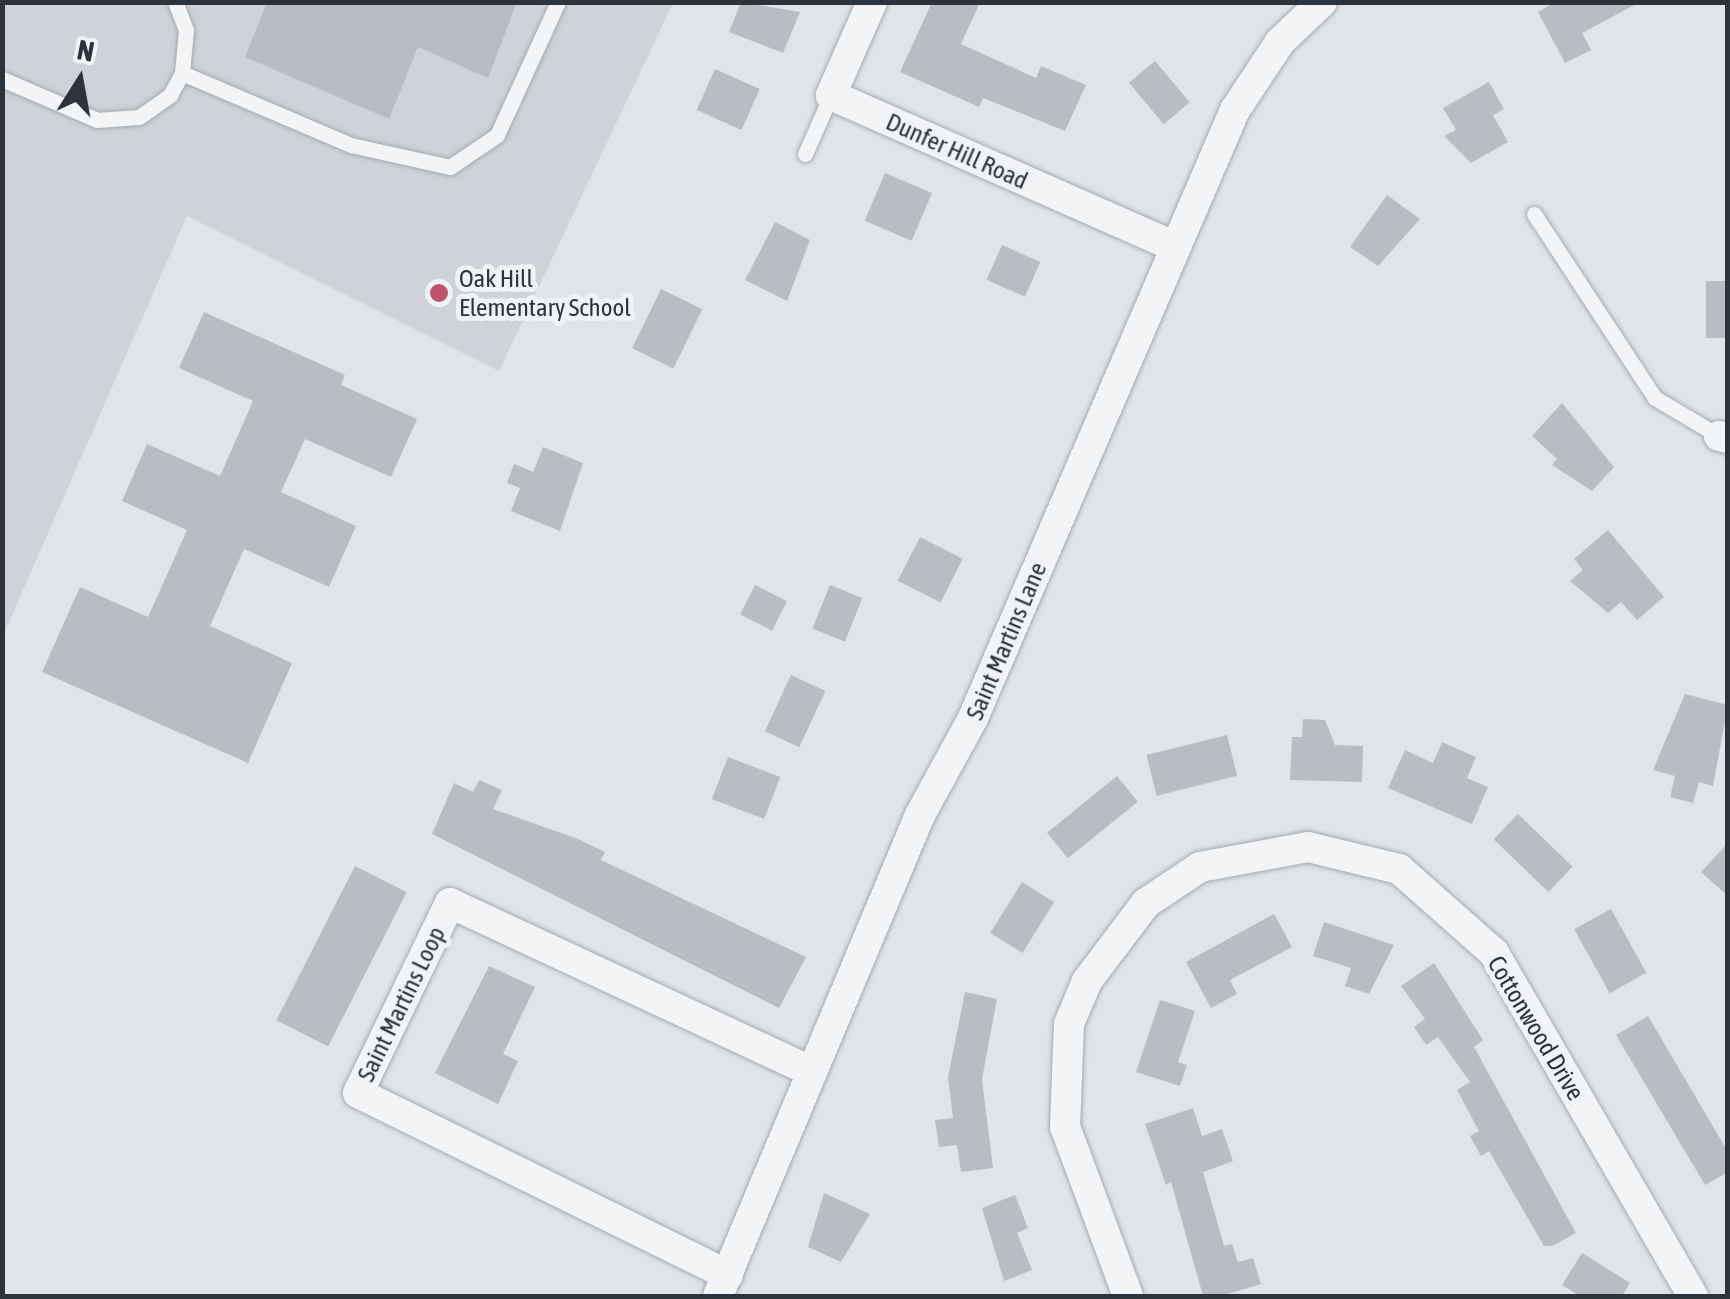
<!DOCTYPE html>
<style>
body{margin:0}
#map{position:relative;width:1730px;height:1299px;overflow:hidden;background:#e0e4e8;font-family:"Asap Condensed",sans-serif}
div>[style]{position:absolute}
.built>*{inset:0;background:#cfd3d9}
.building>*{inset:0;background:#b8bdc4;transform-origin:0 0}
.roads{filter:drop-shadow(0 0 2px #a6abb1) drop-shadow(0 0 2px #a6abb1)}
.lane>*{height:15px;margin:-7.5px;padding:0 7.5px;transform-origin:7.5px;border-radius:7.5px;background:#f3f4f6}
.street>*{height:30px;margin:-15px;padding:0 15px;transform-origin:15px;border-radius:15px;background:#f3f4f6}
.dots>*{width:28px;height:28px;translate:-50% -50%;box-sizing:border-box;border:5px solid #f0f2f5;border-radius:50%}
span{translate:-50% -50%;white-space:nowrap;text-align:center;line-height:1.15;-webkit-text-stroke:10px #f0f2f5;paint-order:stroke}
.street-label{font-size:25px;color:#2b333d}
.poi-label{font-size:25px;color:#2b333d}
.left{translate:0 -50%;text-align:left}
.frame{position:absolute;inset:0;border:5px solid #2b333d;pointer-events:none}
.north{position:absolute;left:30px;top:30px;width:100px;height:100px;-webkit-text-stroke:8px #f0f2f5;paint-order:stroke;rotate:11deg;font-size:28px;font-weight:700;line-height:40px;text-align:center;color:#2b333d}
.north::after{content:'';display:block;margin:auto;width:35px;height:45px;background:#2b333d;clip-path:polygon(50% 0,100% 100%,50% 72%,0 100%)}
</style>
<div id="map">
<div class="built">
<div style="clip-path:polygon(3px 3px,673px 3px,499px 371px,187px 216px,3px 636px)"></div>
</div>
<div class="building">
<div style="clip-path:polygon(267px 2px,517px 2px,488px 78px,418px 47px,389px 119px,245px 57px)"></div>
<div style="clip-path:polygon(741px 2px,800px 12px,783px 53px,729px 32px)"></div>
<div style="clip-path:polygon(932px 2px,980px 2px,961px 44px,1036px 78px,1041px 66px,1086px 85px,1065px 131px,983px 98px,979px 107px,900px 72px)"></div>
<div style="clip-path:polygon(1555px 2px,1640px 2px,1582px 33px,1591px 50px,1565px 63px,1538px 12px)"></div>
<div style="left:1155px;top:61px;width:54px;height:34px;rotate:50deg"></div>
<div style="left:715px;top:69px;width:49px;height:45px;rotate:24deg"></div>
<div style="clip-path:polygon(1489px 82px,1504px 109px,1493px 115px,1508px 142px,1471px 163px,1444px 136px,1456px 130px,1443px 108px)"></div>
<div style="left:885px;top:173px;width:51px;height:52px;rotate:23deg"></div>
<div style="clip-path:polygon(1387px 195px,1420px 219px,1378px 266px,1350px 247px)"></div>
<div style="clip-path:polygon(775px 222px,810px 240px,787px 301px,745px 280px)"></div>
<div style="left:1002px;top:245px;width:42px;height:38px;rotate:24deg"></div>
<div style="left:1706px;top:281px;width:22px;height:57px"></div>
<div style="left:661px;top:289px;width:46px;height:66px;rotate:26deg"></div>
<div style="clip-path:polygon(204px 312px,345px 375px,341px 385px,417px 419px,391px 477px,305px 439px,281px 492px,356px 526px,329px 587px,244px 549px,210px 626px,292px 663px,248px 763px,42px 672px,80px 587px,148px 617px,187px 530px,122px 501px,147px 444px,220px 476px,253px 401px,179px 368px)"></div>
<div style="clip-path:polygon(1562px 403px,1614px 467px,1592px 491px,1552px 465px,1557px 459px,1532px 436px)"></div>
<div style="clip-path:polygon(543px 447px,583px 463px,560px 531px,511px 511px,520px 488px,507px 483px,514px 464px,533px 472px)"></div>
<div style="clip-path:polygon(1608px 530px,1664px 597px,1637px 620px,1621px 602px,1608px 613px,1570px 581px,1583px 570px,1574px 559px)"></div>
<div style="left:920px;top:537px;width:48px;height:49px;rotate:27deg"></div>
<div style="left:755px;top:585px;width:36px;height:33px;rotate:27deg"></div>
<div style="left:830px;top:585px;width:35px;height:47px;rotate:22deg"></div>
<div style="left:791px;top:675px;width:38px;height:62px;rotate:25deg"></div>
<div style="clip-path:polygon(1685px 694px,1728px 705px,1713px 786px,1699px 782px,1693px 803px,1670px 797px,1675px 776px,1653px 770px)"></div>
<div style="clip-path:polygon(1303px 719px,1325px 720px,1335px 745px,1363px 746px,1362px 782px,1290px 780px,1292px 737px,1302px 737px)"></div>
<div style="left:1227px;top:735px;width:42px;height:83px;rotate:76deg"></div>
<div style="clip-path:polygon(1442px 742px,1476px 757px,1467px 778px,1488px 787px,1472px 824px,1388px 788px,1405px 750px,1433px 763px)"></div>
<div style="left:728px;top:757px;width:56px;height:45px;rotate:21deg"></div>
<div style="left:1117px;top:776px;width:33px;height:90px;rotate:51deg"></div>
<div style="clip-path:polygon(479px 780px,502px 790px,493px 809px,578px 839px,605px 852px,601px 860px,806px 957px,779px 1008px,432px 834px,454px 783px,473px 792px)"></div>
<div style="left:1518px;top:814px;width:76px;height:35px;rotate:44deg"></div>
<div style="clip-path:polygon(1728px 843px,1728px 896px,1701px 872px)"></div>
<div style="left:355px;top:866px;width:58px;height:173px;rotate:27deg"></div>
<div style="left:1022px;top:882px;width:38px;height:60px;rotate:32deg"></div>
<div style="left:1611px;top:909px;width:73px;height:42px;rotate:61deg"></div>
<div style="clip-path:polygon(1274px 914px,1292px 947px,1230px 980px,1237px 994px,1211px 1008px,1186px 962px)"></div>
<div style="clip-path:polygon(1324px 922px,1394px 945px,1369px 994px,1345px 986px,1351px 968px,1313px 956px)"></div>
<div style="clip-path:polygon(1434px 963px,1483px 1040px,1474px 1047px,1576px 1233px,1552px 1246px,1544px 1246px,1489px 1151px,1481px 1156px,1470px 1136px,1479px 1131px,1457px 1090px,1470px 1082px,1438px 1037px,1426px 1045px,1414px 1027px,1425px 1019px,1401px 986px)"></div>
<div style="clip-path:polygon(489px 966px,535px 987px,503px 1054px,518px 1061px,498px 1104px,435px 1073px)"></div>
<div style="clip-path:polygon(965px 992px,997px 999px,982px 1079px,993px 1168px,961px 1172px,957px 1145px,939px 1147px,935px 1120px,953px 1118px,948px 1077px)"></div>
<div style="clip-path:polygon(1160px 1000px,1195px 1011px,1178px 1062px,1187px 1065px,1180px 1086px,1136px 1072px)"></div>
<div style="clip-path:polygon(1648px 1016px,1728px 1152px,1728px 1172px,1705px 1185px,1616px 1035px)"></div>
<div style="clip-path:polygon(1193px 1108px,1202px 1136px,1222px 1129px,1233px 1161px,1203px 1172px,1224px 1246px,1232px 1244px,1238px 1262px,1253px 1258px,1261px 1284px,1221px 1296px,1203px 1296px,1171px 1182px,1166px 1185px,1145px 1124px)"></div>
<div style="clip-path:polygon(824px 1193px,870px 1214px,841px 1262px,808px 1247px)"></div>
<div style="clip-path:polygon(1015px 1195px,1028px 1228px,1017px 1233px,1032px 1270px,1004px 1281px,982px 1208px)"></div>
<div style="clip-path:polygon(1582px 1253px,1630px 1283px,1622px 1296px,1580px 1296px,1562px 1285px)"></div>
</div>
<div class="roads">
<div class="lane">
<div style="left:182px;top:73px;width:184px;rotate:23.1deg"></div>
<div style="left:351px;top:145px;width:101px;rotate:12.5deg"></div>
<div style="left:450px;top:167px;width:57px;rotate:-34.2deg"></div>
<div style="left:497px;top:135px;width:146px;rotate:-65.4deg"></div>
<div style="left:2px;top:79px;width:103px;rotate:23.3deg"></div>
<div style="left:97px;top:120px;width:42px;rotate:-4.1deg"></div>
<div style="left:139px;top:117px;width:38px;rotate:-35deg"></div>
<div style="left:170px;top:95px;width:25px;rotate:-61deg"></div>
<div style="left:182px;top:73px;width:43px;rotate:-84.7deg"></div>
<div style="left:186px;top:30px;width:30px;rotate:-111deg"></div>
<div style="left:805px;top:154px;width:64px;rotate:-66.2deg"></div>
<div style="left:1534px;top:214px;width:220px;rotate:56.7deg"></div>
<div style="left:1655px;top:398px;width:74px;rotate:30.7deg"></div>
</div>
<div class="street">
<div style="left:872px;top:2px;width:102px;rotate:113.8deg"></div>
<div style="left:831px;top:95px;width:376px;rotate:23.8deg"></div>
<div style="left:1719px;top:436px;width:9px;rotate:13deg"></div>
<div style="left:728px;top:1275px;width:412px;rotate:-153.8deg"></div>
<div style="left:358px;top:1093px;width:211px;rotate:-64.2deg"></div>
<div style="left:450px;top:903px;width:398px;rotate:25deg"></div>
<div style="left:718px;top:1296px;width:522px;rotate:-67.22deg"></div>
<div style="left:920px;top:815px;width:111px;rotate:-61.3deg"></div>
<div style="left:973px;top:718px;width:662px;rotate:-66.69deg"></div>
<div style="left:1235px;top:110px;width:82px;rotate:-56.5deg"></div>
<div style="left:1280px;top:42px;width:58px;rotate:-43.6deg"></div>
<div style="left:1128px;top:1296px;width:180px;rotate:-110.4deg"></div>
<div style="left:1065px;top:1127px;width:103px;rotate:-87.8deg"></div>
<div style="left:1069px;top:1024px;width:47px;rotate:-67.3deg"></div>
<div style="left:1087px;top:981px;width:98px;rotate:-52.9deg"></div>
<div style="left:1146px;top:903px;width:65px;rotate:-33.7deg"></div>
<div style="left:1200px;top:867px;width:110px;rotate:-10.5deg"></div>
<div style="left:1308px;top:847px;width:94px;rotate:13.6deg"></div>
<div style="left:1399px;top:869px;width:127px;rotate:41.5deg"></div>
<div style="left:1494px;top:953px;width:397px;rotate:59.9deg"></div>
</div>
</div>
<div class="dots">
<div style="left:439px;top:293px;background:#bf536b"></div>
</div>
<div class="street-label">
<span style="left:957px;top:151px;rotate:24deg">Dunfer Hill Road</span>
<span style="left:1006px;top:641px;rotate:-67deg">Saint Martins Lane</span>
<span style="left:401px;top:1004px;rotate:-64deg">Saint Martins Loop</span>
<span style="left:1536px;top:1028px;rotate:59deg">Cottonwood Drive</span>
</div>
<div class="poi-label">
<span class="left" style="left:459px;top:293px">Oak Hill<br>Elementary School</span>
</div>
<div class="frame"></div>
<div class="north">N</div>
</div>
